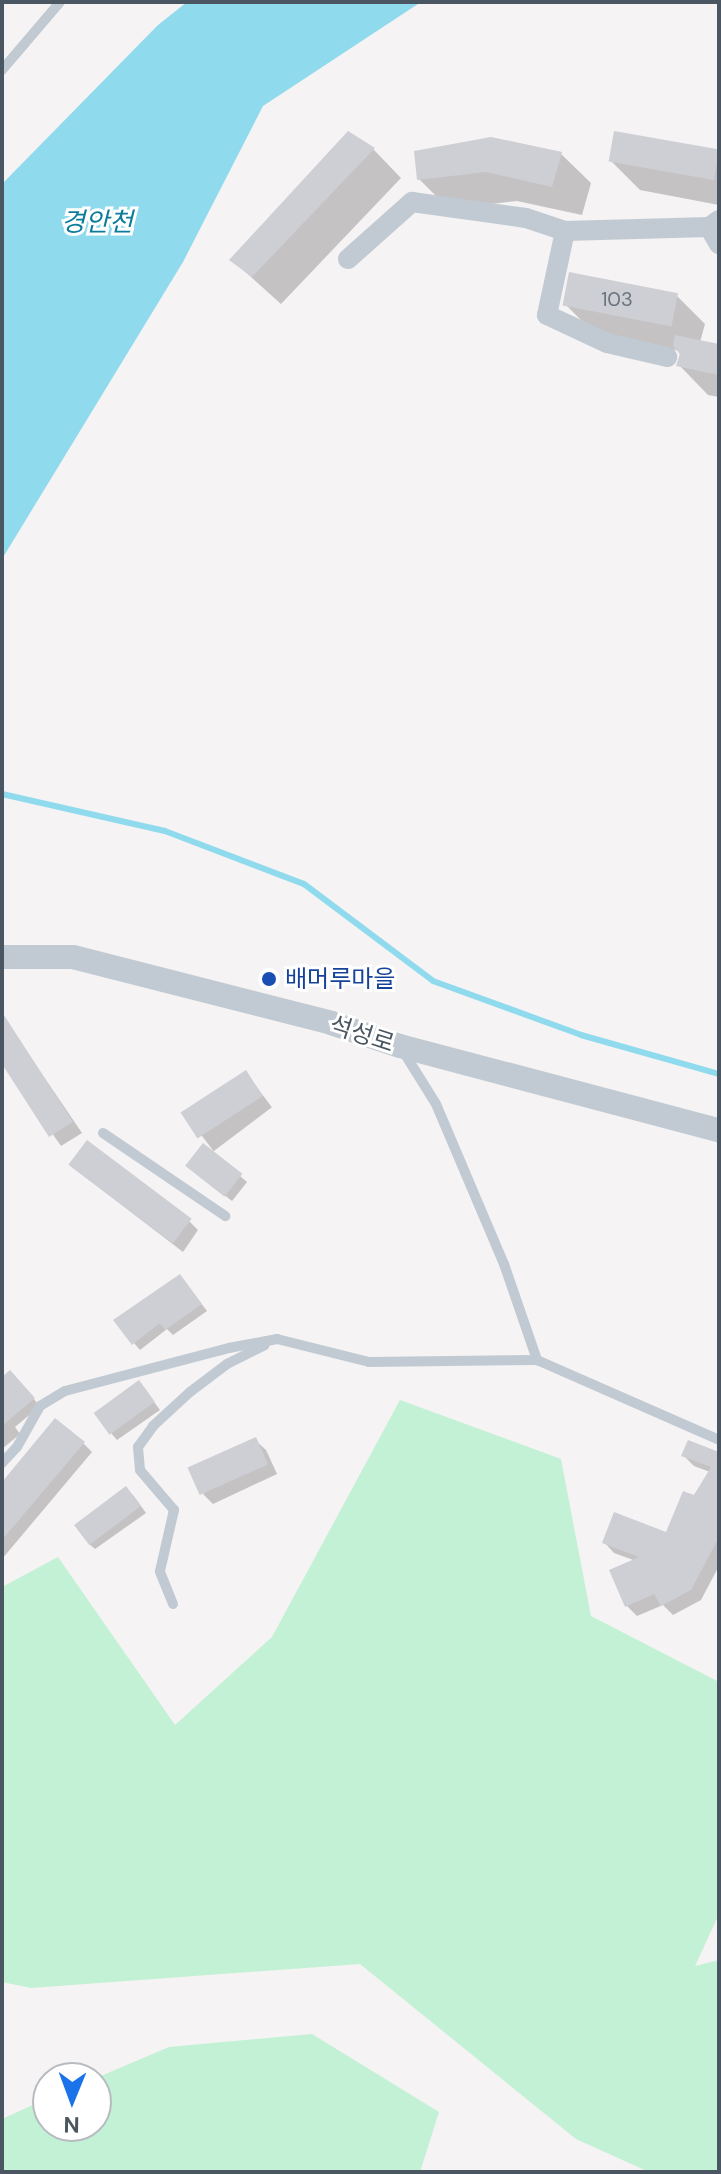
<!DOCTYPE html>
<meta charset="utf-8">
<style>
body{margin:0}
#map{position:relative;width:721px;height:2174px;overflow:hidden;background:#f5f3f3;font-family:"DM Sans","Noto Sans KR",sans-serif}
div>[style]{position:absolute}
.green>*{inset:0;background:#c3f1d5}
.water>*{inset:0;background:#90daee}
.shadow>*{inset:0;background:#0003;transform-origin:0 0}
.stream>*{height:6px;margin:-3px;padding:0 3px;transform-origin:3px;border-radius:3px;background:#90daee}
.building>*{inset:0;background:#cdcfd5;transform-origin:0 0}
.service>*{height:10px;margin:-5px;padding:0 5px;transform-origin:5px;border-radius:5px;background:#c1cad2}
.minor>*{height:20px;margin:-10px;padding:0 10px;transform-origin:10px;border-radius:10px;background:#c1cad2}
.tertiary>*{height:24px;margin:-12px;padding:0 12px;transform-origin:12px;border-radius:12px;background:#c1cad2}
.dots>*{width:22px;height:22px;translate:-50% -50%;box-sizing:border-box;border:4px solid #fff;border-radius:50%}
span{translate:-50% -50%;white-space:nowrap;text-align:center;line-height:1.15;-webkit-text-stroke:6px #fff;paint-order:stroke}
.number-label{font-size:20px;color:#6b747e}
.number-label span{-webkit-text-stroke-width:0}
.transit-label{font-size:24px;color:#164399}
.left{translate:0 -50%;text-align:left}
.street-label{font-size:24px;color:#4a5661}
.water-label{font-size:26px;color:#0c7c9b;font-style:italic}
.frame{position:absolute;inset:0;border:4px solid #4a5661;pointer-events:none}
.north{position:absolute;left:32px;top:2062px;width:80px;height:80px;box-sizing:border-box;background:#fff;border:2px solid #b7bbc0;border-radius:50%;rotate:181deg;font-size:22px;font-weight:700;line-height:32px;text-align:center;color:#4a5661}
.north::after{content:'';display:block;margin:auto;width:28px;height:36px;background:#1a73e8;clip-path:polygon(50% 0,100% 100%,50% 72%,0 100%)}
</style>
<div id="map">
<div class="green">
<div style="clip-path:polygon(400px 1400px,561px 1459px,591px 1616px,719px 1682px,719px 1914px,695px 1966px,719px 1960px,719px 2172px,649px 2172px,576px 2139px,360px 1964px,31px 1988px,2px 1982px,2px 1587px,58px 1557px,175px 1725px,272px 1637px)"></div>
<div style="clip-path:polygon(312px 2034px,439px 2112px,420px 2172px,2px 2172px,2px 2119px,48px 2098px,48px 2126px,96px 2126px,96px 2078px,169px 2047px)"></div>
</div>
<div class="water">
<div style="clip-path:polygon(187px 2px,421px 2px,263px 106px,183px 262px,2px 559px,2px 184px,158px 25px)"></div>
</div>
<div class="shadow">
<div style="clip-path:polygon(348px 134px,374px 150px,401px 178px,281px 304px,232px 260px)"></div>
<div style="clip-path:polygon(719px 152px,719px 205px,640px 190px,610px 160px)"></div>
<div style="clip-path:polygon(561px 154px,591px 183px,582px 215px,517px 201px,449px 209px,419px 179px)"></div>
<div style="clip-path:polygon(677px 296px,705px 324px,700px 342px,719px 346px,719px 397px,708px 395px,679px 365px,680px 351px,593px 332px,565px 304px)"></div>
<div style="clip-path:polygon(6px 1021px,82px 1133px,61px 1146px,2px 1061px,2px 1024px)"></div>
<div style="left:246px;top:1073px;width:43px;height:73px;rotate:53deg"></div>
<div style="clip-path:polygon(195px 1172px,240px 1176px,247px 1182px,232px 1201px)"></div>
<div style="clip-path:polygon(80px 1173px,189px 1221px,198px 1230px,183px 1252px)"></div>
<div style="clip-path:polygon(180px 1276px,207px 1311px,173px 1335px,167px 1329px,140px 1350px,134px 1343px)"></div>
<div style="clip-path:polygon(16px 1379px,40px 1406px,15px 1427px,20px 1434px,2px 1449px,2px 1380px)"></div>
<div style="clip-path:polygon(139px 1382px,160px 1410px,117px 1440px,111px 1433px)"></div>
<div style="clip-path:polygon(255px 1440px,266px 1450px,277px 1474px,213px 1504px,203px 1494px)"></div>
<div style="clip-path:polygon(83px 1443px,92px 1452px,2px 1559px,2px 1485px)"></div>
<div style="clip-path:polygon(719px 1454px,719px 1566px,701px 1600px,673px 1615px,663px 1605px,637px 1616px,627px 1606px,636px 1561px,614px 1553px,604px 1542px,667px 1534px,710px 1472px,694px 1466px,683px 1455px)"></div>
<div style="clip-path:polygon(133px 1495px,146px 1513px,95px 1549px,88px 1543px)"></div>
</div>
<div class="stream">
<div style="left:2px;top:794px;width:167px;rotate:12.8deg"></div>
<div style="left:165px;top:831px;width:149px;rotate:20.9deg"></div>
<div style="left:304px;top:884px;width:161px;rotate:36.9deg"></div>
<div style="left:433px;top:981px;width:158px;rotate:20deg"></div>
<div style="left:581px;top:1035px;width:143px;rotate:15.8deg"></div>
</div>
<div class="building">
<div style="clip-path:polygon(348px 131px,375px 148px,252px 277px,229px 260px)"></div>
<div style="left:614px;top:131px;width:107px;height:31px;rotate:10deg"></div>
<div style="clip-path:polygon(491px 137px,562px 152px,552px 187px,486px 172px,417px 180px,414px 151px)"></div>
<div style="left:569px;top:272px;width:111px;height:34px;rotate:11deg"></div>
<div style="clip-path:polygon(675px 335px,719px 344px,719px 375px,676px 366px,680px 354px,673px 346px)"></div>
<div style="clip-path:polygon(2px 1012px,73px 1122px,49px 1137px,2px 1064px)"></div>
<div style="left:246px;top:1070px;width:31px;height:78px;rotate:57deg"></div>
<div style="left:87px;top:1140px;width:131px;height:31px;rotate:37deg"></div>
<div style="left:203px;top:1143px;width:50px;height:29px;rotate:38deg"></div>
<div style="clip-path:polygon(180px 1274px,202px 1304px,165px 1330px,160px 1323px,132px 1345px,113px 1320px)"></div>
<div style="clip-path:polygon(10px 1370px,35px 1398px,2px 1426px,2px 1377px)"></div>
<div style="left:139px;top:1380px;width:27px;height:56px;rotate:54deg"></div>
<div style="clip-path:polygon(55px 1418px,85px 1442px,2px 1540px,2px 1482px)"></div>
<div style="left:256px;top:1437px;width:30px;height:75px;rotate:66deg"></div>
<div style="clip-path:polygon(688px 1440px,719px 1452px,719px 1537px,691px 1590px,661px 1606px,654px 1594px,625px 1607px,609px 1570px,639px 1557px,602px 1543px,614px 1512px,666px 1532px,683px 1491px,694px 1495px,711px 1467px,681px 1456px)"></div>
<div style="left:126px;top:1486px;width:25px;height:65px;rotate:53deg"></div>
</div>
<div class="service">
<div style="left:2px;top:70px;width:89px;rotate:-49.5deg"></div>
<div style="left:403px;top:1051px;width:62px;rotate:58.1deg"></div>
<div style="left:436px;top:1104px;width:174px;rotate:67deg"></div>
<div style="left:504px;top:1264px;width:102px;rotate:71deg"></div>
<div style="left:103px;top:1133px;width:148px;rotate:34.2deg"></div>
<div style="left:2px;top:1463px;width:22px;rotate:-47deg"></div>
<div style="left:17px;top:1447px;width:47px;rotate:-60.7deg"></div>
<div style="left:40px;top:1406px;width:29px;rotate:-31deg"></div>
<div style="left:65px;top:1391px;width:170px;rotate:-14.7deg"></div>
<div style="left:229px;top:1348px;width:49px;rotate:-10.6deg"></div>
<div style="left:277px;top:1339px;width:95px;rotate:14deg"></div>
<div style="left:369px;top:1362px;width:168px;rotate:-0.7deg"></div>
<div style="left:537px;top:1360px;width:199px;rotate:23.7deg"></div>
<div style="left:173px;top:1604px;width:35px;rotate:-112deg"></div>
<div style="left:160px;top:1571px;width:63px;rotate:-77.1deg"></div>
<div style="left:174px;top:1510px;width:52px;rotate:-130.4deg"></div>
<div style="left:140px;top:1470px;width:23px;rotate:-95deg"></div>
<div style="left:138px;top:1447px;width:26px;rotate:-54deg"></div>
<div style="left:153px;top:1426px;width:50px;rotate:-42.6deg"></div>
<div style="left:190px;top:1392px;width:46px;rotate:-37.1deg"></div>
<div style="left:227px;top:1364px;width:42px;rotate:-26.6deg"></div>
</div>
<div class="minor">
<div style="left:719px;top:220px;width:12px;rotate:145deg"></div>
<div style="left:709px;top:227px;width:20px;rotate:60deg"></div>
<div style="left:565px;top:231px;width:86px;rotate:102.1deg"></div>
<div style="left:547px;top:315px;width:66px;rotate:25deg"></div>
<div style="left:607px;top:343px;width:62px;rotate:13.1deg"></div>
<div style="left:348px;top:259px;width:86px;rotate:-41.7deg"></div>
<div style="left:412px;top:202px;width:115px;rotate:8deg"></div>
<div style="left:526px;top:218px;width:41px;rotate:18.4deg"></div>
<div style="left:565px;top:231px;width:144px;rotate:-1.6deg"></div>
</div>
<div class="tertiary">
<div style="left:2px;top:957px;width:71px"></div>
<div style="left:73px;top:957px;width:266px;rotate:14.3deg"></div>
<div style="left:331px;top:1023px;width:73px;rotate:18.4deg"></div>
<div style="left:400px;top:1046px;width:330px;rotate:14.8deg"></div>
</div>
<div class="dots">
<div style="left:269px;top:979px;background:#1a4fb4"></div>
</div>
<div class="number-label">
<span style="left:617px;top:299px">103</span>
</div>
<div class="transit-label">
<span class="left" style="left:285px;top:979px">배머루마을</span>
</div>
<div class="street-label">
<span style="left:362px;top:1034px;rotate:18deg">석성로</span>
</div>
<div class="water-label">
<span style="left:97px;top:223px">경안천</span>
</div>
<div class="frame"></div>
<div class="north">N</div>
</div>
